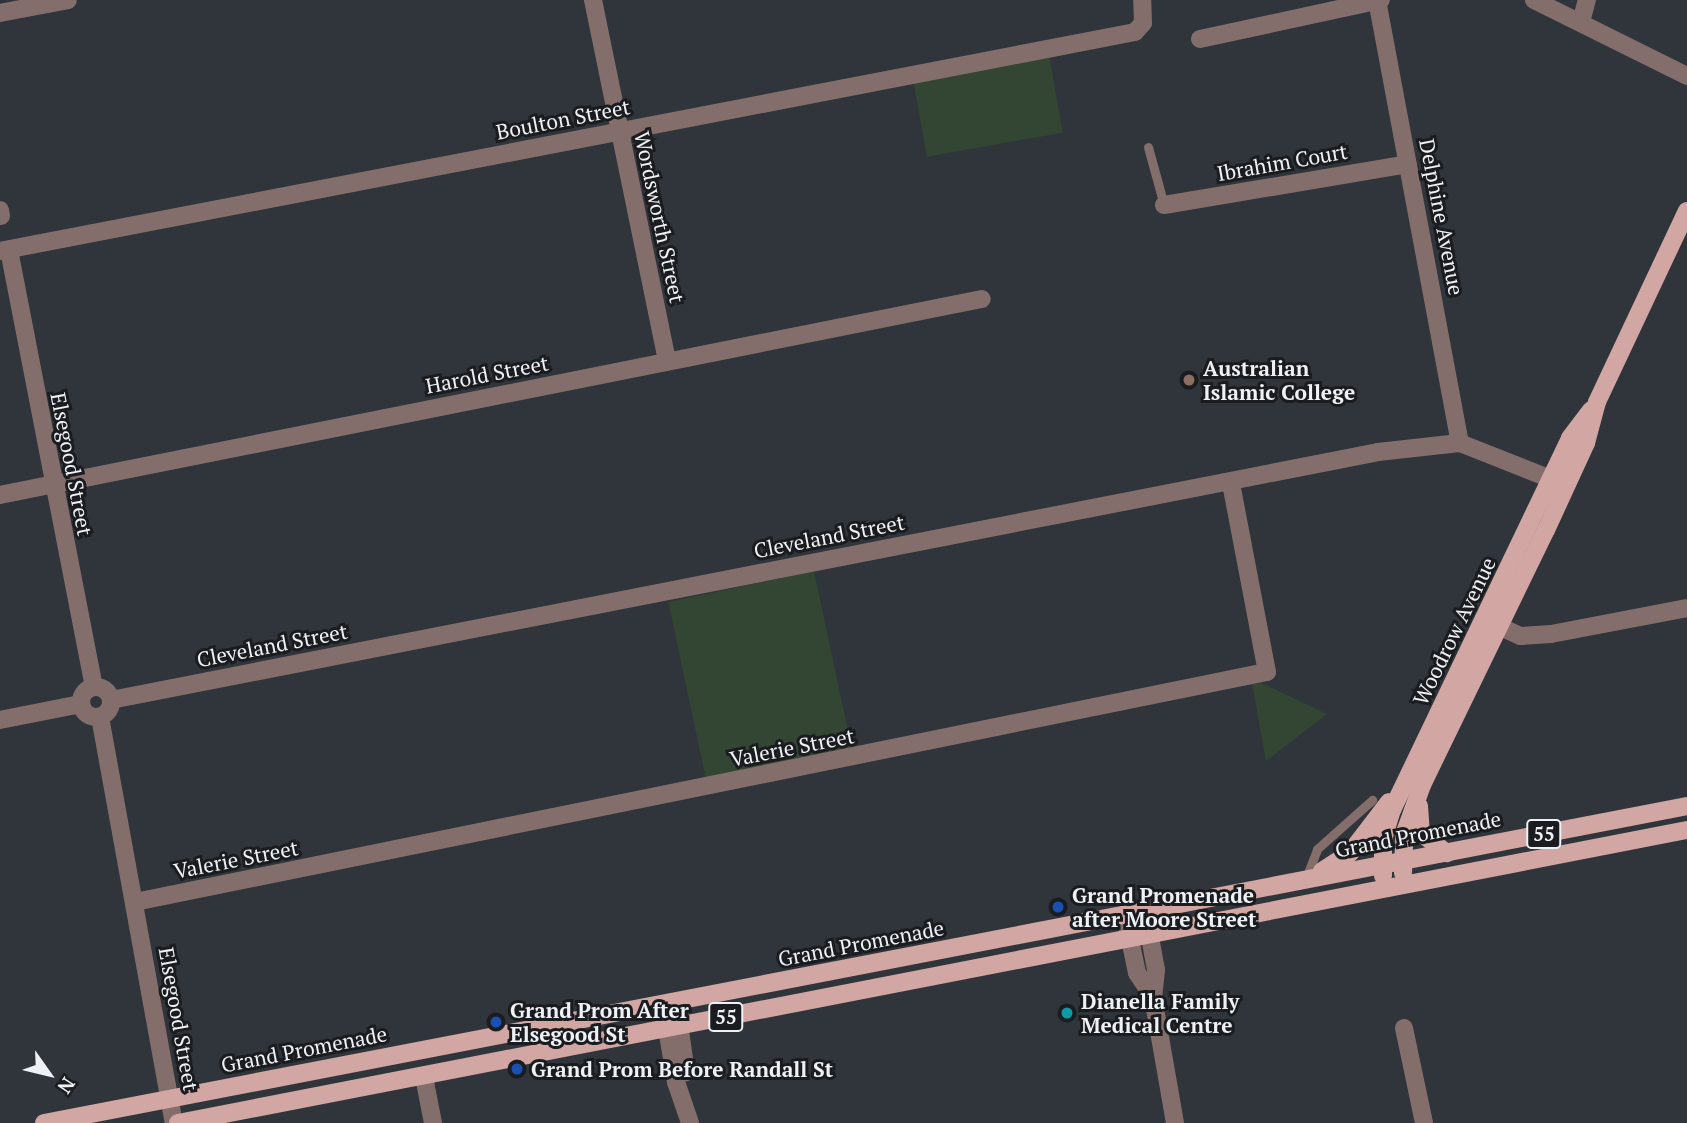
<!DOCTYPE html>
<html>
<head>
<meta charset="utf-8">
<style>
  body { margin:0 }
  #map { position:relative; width:1687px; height:1123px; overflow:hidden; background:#2f353b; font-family:"PT Serif",serif }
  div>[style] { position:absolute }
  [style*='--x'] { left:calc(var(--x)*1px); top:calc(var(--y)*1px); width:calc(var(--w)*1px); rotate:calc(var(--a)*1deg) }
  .green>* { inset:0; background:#324633; transform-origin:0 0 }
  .service>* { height:9px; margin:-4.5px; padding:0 4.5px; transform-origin:4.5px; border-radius:4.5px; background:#846e6c }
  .minor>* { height:18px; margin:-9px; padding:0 9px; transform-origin:9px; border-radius:9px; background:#846e6c }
  .minor>.ring { margin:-9px; padding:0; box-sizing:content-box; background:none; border:18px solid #846e6c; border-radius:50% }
  .tertiary>* { height:18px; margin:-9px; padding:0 9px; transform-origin:9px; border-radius:9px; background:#846e6c }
  .primary>* { height:18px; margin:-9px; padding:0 9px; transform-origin:9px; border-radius:9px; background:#d2a7a3 }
  .dots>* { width:19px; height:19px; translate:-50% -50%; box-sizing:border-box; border:4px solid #1a1c1f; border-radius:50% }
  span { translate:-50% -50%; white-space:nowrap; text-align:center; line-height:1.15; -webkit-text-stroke:6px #1a1c1f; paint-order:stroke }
  .shield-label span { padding:2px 5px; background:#1a1c1f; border:2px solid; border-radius:5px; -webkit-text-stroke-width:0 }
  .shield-label { font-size:19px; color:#eef1f5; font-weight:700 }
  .street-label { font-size:21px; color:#eef1f5 }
  .poi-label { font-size:21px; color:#eef1f5; font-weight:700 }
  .left { translate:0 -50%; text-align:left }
  .north { position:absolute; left:14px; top:1039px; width:70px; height:70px; -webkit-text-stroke:5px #1a1c1f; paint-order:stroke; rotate:124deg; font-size:19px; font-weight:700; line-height:28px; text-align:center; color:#eef1f5 }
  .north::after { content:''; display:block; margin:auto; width:24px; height:32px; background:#eef1f5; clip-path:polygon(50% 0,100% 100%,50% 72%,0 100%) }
</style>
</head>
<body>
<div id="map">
  <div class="green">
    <div style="left:1048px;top:49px;width:85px;height:138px;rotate:80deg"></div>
    <div style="left:814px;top:571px;width:183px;height:149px;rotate:78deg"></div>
    <div style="clip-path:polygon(1251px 678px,1327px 714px,1266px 761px)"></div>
  </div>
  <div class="service">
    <div style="--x:1148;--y:147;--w:60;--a:74.6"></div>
    <div style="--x:1306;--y:878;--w:31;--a:-69"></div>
    <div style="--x:1317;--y:849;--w:74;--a:-41.7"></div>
  </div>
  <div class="minor">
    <div style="--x:593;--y:0;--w:369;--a:78.4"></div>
    <div style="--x:1377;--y:0;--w:451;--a:79.4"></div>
    <div style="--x:1534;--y:0;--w:171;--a:26.4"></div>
    <div style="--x:0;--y:13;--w:69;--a:-10.8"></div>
    <div style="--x:1581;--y:22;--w:23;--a:-75"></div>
    <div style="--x:1200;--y:39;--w:185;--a:-12.2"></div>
    <div style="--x:1164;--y:205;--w:247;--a:-9.5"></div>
    <div style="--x:0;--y:210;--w:6;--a:81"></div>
    <div style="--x:9;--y:250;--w:444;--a:79"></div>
    <div style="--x:0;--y:251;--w:1156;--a:-10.92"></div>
    <div style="--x:1135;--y:32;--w:12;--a:-48"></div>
    <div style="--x:1143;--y:23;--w:23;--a:-92"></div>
    <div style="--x:0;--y:495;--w:1001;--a:-11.29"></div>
    <div style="--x:1486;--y:620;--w:38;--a:25"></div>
    <div style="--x:1521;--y:636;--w:30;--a:-4"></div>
    <div style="--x:1551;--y:634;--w:138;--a:-10.8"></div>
    <div class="ring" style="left:81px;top:687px;width:12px;height:12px"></div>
    <div style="--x:111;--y:700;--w:1291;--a:-11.07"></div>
    <div style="--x:1378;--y:452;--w:82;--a:-6.3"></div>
    <div style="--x:1460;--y:443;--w:98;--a:21.6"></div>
    <div style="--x:100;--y:717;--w:413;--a:79.7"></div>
    <div style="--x:0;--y:720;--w:83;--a:-11.2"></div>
    <div style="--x:135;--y:902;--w:1155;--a:-11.49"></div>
    <div style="--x:1267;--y:672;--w:192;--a:-100.8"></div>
    <div style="--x:676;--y:1003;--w:70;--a:81.8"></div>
    <div style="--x:663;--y:1005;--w:78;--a:80.4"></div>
    <div style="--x:676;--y:1082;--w:43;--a:71.1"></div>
    <div style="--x:1404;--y:1028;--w:97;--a:78.1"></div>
    <div style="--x:424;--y:1077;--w:47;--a:78.9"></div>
  </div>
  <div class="tertiary">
    <div style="--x:1145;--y:910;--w:61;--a:79.6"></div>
    <div style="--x:1156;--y:970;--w:27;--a:96"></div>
    <div style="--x:1153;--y:997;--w:128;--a:80.1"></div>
    <div style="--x:1125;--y:915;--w:59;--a:78.3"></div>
    <div style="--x:1137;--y:973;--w:29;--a:56"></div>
  </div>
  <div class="primary">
    <div style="--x:1419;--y:806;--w:27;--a:86"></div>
    <div style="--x:1421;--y:833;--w:33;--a:38"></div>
    <div style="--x:1322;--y:871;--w:33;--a:-33"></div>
    <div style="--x:1350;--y:853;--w:64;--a:-52.6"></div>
    <div style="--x:1403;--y:873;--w:38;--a:-88"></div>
    <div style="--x:1404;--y:835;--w:53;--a:-70.2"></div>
    <div style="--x:1422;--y:785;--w:284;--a:-64.1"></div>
    <div style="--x:1546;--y:530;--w:96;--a:-65.3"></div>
    <div style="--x:1586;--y:443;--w:42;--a:-75"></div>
    <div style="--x:1597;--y:402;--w:211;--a:-64.8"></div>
    <div style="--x:1383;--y:876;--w:37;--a:-90"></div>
    <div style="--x:1383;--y:839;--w:30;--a:-73"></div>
    <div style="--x:1392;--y:810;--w:412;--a:-64.4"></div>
    <div style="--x:1570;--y:438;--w:35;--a:-53"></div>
    <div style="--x:44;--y:1123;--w:1673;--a:-10.92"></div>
    <div style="--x:178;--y:1123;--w:1537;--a:-10.99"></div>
  </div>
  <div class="dots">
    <div style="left:1189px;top:380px;background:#8d6e63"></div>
    <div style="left:1058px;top:907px;background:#1a4fb4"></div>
    <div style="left:1067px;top:1013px;background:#0f9aa8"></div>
    <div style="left:496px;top:1022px;background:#1a4fb4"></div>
    <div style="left:517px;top:1069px;background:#1a4fb4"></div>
  </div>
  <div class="shield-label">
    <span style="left:1544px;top:834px">55</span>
    <span style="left:726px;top:1017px">55</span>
  </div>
  <div class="street-label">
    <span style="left:563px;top:119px;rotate:-11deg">Boulton Street</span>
    <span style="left:1282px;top:162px;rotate:-10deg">Ibrahim Court</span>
    <span style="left:660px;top:217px;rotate:78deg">Wordsworth Street</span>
    <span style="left:1442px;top:217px;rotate:79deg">Delphine Avenue</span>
    <span style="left:487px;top:374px;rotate:-11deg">Harold Street</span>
    <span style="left:72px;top:464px;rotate:79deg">Elsegood Street</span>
    <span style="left:829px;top:536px;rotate:-11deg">Cleveland Street</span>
    <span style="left:1454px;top:631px;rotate:-64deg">Woodrow Avenue</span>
    <span style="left:272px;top:645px;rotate:-11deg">Cleveland Street</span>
    <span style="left:792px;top:747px;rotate:-11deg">Valerie Street</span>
    <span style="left:1418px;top:834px;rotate:-11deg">Grand Promenade</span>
    <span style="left:236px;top:859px;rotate:-11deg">Valerie Street</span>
    <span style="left:861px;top:943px;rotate:-11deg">Grand Promenade</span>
    <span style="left:179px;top:1019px;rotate:80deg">Elsegood Street</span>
    <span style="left:304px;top:1049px;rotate:-11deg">Grand Promenade</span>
  </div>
  <div class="poi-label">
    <span class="left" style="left:1203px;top:380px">Australian<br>Islamic College</span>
    <span class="left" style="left:1072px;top:907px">Grand Promenade<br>after Moore Street</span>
    <span class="left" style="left:1081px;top:1013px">Dianella Family<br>Medical Centre</span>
    <span class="left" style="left:510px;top:1022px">Grand Prom After<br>Elsegood St</span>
    <span class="left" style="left:531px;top:1069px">Grand Prom Before Randall St</span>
  </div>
  <div class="north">N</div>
</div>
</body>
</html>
